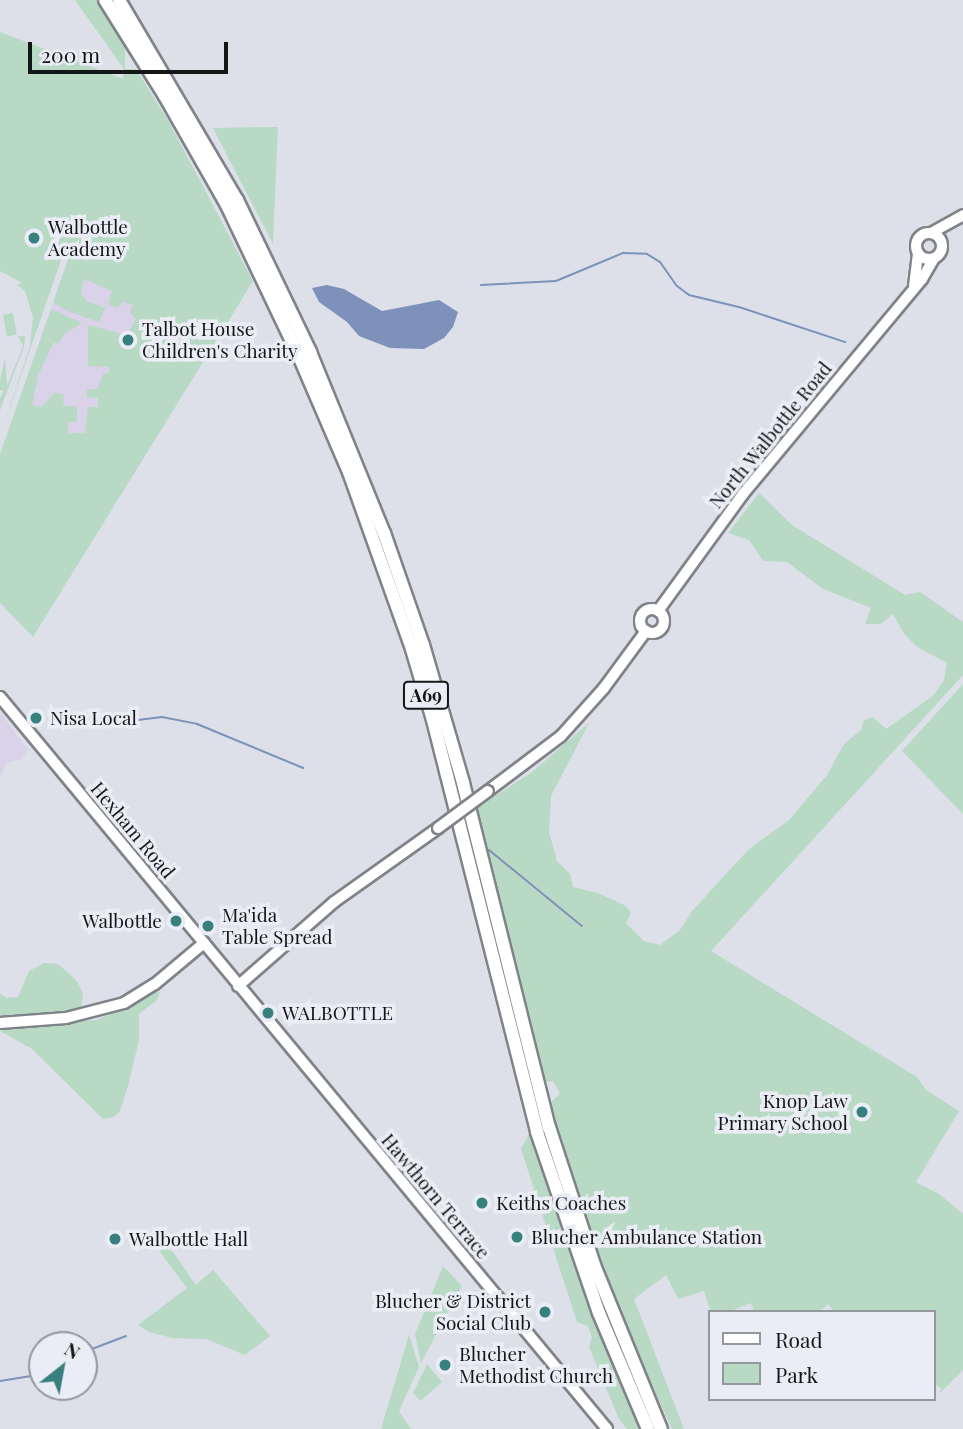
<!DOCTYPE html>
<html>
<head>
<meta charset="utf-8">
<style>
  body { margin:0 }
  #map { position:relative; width:963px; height:1429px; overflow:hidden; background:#dde0e8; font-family:"Playfair Display",serif }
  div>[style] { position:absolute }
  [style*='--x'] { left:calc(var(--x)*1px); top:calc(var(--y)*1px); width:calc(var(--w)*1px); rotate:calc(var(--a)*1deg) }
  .education>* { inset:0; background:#d9d2e8 }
  .green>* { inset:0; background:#b8d9c4; transform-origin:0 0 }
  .water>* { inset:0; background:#7d91ba }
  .stream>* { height:2px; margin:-1px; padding:0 1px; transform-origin:1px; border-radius:1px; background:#7d91ba }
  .roads { filter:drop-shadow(2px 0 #808389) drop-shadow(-2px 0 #808389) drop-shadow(0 2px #808389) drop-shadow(0 -2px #808389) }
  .secondary>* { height:10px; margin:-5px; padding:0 5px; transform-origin:5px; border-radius:5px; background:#fff }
  .secondary>.ring { margin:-5px; padding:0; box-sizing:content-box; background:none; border:10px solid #fff; border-radius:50% }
  .highway>* { height:12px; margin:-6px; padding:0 6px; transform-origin:6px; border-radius:6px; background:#fff }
  .bridges { filter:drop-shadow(2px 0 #808389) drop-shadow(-2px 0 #808389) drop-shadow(0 2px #808389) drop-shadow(0 -2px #808389) }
  .secondary-bridge>* { height:10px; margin:-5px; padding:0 5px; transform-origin:5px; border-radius:5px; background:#fff }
  .dots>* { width:19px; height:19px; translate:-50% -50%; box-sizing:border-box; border:4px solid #eaedf5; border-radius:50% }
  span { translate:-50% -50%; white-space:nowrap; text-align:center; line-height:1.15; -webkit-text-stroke:7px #eaedf5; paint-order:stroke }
  .shield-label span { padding:2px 5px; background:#eaedf5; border:2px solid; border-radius:5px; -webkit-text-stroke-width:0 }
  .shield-label { font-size:18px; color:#151618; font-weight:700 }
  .poi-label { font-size:19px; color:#151618 }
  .left { translate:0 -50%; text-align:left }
  .right { translate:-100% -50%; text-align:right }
  .street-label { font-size:19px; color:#151618 }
  .legend { position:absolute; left:708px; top:1310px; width:228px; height:91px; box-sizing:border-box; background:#eaedf5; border:2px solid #95979d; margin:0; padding:9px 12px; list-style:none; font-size:21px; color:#151618 }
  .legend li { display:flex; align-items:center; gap:14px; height:35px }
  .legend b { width:35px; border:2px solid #95979d }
  .north { position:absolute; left:28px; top:1331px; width:70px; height:70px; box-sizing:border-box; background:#eaedf5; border:2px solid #95979d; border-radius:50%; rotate:31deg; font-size:19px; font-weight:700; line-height:28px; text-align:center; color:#151618 }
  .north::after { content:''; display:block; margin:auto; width:24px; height:32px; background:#37807e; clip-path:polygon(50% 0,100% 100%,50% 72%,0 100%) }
  .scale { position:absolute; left:28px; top:42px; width:200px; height:32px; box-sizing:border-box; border:4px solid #151618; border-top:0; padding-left:9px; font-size:21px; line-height:24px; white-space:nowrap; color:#151618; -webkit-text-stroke:5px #eaedf5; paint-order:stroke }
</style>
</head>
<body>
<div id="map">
  <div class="education">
    <div style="clip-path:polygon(73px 245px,241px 300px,134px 474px,15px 412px)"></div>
    <div style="clip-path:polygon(0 712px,28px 750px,21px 759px,6px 763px,0 778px)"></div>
  </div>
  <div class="green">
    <div style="clip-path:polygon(75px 0,95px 0,125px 47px,125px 69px,136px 69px,169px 122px,253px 281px,33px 637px,0 603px,0 454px,51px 309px,82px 323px,64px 334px,59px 343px,53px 343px,38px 376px,32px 405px,42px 407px,54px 393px,64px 394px,63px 406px,77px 406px,77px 422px,68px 422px,68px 433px,85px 433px,88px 407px,98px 407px,98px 398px,87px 397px,87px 389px,97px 389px,103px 374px,109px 372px,109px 367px,88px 366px,88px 325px,127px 335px,136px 319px,130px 313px,133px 305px,123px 302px,118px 308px,108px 304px,112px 291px,84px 279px,81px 293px,86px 301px,105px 308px,99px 322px,67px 311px,53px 302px,73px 246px,67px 243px,0 436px,30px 346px,33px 317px,25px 291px,17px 285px,22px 283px,0 271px,0 32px,123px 79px,124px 69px)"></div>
    <div style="clip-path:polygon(278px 127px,273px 244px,213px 128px)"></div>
    <div style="left:13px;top:313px;width:22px;height:10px;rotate:80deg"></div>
    <div style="clip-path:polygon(18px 336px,25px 336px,24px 347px,0 410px,0 398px,4px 391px,0 390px,0 381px,5px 357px,7px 386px,23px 346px)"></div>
    <div style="clip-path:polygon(759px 493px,792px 525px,905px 595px,920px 592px,963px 622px,963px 675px,711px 951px,917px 1077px,926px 1090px,959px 1111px,916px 1182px,939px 1194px,963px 1214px,963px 1370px,940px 1393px,941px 1388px,933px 1383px,933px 1312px,835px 1312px,828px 1304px,819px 1312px,754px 1312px,751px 1303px,728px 1312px,711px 1312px,704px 1291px,678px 1299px,666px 1275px,634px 1299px,684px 1429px,672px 1429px,614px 1302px,573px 1183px,550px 1103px,560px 1094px,553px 1081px,546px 1082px,477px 808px,532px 772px,589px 723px,551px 796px,549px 832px,557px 861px,570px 874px,573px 887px,598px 893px,626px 906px,631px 913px,626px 923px,644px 941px,660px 945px,680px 930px,692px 911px,748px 850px,789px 820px,827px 775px,844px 744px,861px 730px,864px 720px,873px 717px,886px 729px,933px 696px,944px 680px,947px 663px,917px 647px,904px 634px,893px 614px,881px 624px,865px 624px,871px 608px,823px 589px,787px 562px,763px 561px,749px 540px,728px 533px)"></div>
    <div style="clip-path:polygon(963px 684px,963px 814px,902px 751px)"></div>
    <div style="clip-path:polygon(44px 963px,58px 964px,76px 980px,83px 993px,81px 1010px,0 1019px,0 994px,7px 998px,18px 997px,29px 971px)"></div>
    <div style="clip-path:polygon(155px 990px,160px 992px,157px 1000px,139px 1014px,139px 1040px,128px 1086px,120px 1111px,114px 1117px,103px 1119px,32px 1049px,0 1031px,15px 1026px,96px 1020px,131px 1006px)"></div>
    <div style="clip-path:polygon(529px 1134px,596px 1321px,639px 1429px,627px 1429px,619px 1419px,589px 1347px,592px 1337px,588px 1326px,577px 1322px,521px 1149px)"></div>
    <div style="clip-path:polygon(162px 1247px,173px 1252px,196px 1285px,213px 1270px,270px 1336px,245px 1355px,206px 1339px,172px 1338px,149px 1332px,138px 1325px,187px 1288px,160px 1252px)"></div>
    <div style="clip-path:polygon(443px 1266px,462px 1286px,421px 1363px,415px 1334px)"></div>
    <div style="clip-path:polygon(409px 1335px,419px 1367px,399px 1411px,411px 1429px,381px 1429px)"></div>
    <div style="clip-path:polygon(427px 1364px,442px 1382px,420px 1401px,413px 1393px)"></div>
  </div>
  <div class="water">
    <div style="clip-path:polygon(327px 285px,344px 289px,382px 311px,439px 300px,458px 312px,453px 327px,444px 338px,424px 349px,390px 348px,359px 336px,347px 322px,319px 302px,312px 288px)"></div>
  </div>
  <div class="stream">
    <div style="--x:481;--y:285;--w:75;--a:-3.1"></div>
    <div style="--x:556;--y:281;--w:73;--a:-22.7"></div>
    <div style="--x:623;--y:253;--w:24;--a:2"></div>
    <div style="--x:647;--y:254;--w:15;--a:32"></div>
    <div style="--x:660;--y:262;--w:29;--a:55"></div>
    <div style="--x:677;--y:286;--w:15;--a:37"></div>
    <div style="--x:689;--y:295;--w:51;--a:13.5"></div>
    <div style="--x:739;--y:307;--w:112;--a:18.3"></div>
    <div style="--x:130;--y:721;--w:32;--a:-7"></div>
    <div style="--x:162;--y:717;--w:36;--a:11"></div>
    <div style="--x:197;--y:724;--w:115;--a:22.5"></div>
    <div style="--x:489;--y:850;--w:120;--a:39.3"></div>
    <div style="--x:84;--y:1352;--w:45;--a:-20.9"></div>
    <div style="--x:0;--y:1381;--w:33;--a:-9"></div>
    <div style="--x:33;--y:1376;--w:11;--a:-34"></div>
  </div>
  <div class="roads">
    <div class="secondary">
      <div style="--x:931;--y:233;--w:37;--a:-29"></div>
      <div class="ring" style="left:916px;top:233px;width:16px;height:16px"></div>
      <div style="--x:914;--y:286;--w:33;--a:-83"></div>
      <div class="ring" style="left:640px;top:609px;width:14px;height:14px"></div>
      <div style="--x:658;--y:611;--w:145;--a:-54"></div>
      <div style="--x:743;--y:494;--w:280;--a:-50.2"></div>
      <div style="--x:922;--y:279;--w:24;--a:-60"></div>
      <div style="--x:0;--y:697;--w:951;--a:50.33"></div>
      <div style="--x:488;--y:791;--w:91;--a:-37"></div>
      <div style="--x:561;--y:736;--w:64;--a:-48.1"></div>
      <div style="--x:604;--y:688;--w:71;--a:-53.6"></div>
      <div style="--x:238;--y:986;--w:128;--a:-41.2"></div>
      <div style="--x:334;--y:902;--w:128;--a:-35.4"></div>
      <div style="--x:0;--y:1023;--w:66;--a:-4.3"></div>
      <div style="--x:66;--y:1018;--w:60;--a:-14.5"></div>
      <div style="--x:124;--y:1003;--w:36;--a:-32"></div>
      <div style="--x:155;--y:984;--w:64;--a:-39.9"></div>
    </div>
    <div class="highway">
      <div style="--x:105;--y:0;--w:113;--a:58"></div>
      <div style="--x:165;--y:96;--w:125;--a:60.4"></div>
      <div style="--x:227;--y:205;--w:167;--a:64.5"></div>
      <div style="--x:299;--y:356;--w:126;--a:66.7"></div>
      <div style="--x:349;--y:472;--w:188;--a:70.4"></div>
      <div style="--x:412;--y:649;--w:74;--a:73.5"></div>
      <div style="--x:433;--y:720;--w:425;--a:75.8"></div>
      <div style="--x:537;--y:1132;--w:191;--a:71.1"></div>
      <div style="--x:599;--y:1313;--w:126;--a:67.1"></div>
      <div style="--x:119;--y:0;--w:232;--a:59.5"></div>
      <div style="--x:237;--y:200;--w:169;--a:64.3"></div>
      <div style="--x:310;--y:352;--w:196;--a:67.8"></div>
      <div style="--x:384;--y:533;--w:119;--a:70.8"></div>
      <div style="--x:423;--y:645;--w:144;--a:73.8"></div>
      <div style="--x:463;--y:783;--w:355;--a:76"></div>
      <div style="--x:549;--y:1127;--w:145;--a:71.9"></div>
      <div style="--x:594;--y:1265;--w:177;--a:67.8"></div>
    </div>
  </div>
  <div class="bridges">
    <div class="secondary-bridge">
      <div style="--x:438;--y:828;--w:62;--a:-36.5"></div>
    </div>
  </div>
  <div class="dots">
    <div style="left:34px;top:238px;background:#37807e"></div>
    <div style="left:128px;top:340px;background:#37807e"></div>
    <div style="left:36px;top:718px;background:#37807e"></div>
    <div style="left:176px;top:921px;background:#37807e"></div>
    <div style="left:208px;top:926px;background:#37807e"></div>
    <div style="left:268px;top:1013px;background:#37807e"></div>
    <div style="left:862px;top:1112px;background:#37807e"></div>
    <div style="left:482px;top:1203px;background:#37807e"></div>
    <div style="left:517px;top:1237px;background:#37807e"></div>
    <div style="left:115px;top:1239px;background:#37807e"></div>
    <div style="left:545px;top:1312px;background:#37807e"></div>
    <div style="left:445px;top:1365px;background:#37807e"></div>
  </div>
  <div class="shield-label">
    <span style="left:426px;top:695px">A69</span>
  </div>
  <div class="poi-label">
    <span class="left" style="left:48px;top:238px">Walbottle<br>Academy</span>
    <span class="left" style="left:142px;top:340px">Talbot House<br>Children's Charity</span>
    <span class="left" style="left:50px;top:718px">Nisa Local</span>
    <span class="left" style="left:222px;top:926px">Ma'ida<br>Table Spread</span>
    <span class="right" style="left:162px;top:921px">Walbottle</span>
    <span class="left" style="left:282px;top:1013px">WALBOTTLE</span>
    <span class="right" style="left:848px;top:1112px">Knop Law<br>Primary School</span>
    <span class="left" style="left:496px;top:1203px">Keiths Coaches</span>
    <span class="left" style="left:531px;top:1237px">Blucher Ambulance Station</span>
    <span class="left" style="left:129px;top:1239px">Walbottle Hall</span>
    <span class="right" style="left:531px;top:1312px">Blucher &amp; District<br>Social Club</span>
    <span class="left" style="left:459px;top:1365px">Blucher<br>Methodist Church</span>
  </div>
  <div class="street-label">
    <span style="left:770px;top:435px;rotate:-51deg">North Walbottle Road</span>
    <span style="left:133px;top:830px;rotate:50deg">Hexham Road</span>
    <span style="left:436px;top:1196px;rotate:50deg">Hawthorn Terrace</span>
  </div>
  <ul class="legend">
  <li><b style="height:9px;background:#fff"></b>Road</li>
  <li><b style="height:19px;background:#b8d9c4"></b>Park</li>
  </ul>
  <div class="north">N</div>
  <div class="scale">200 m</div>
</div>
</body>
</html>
